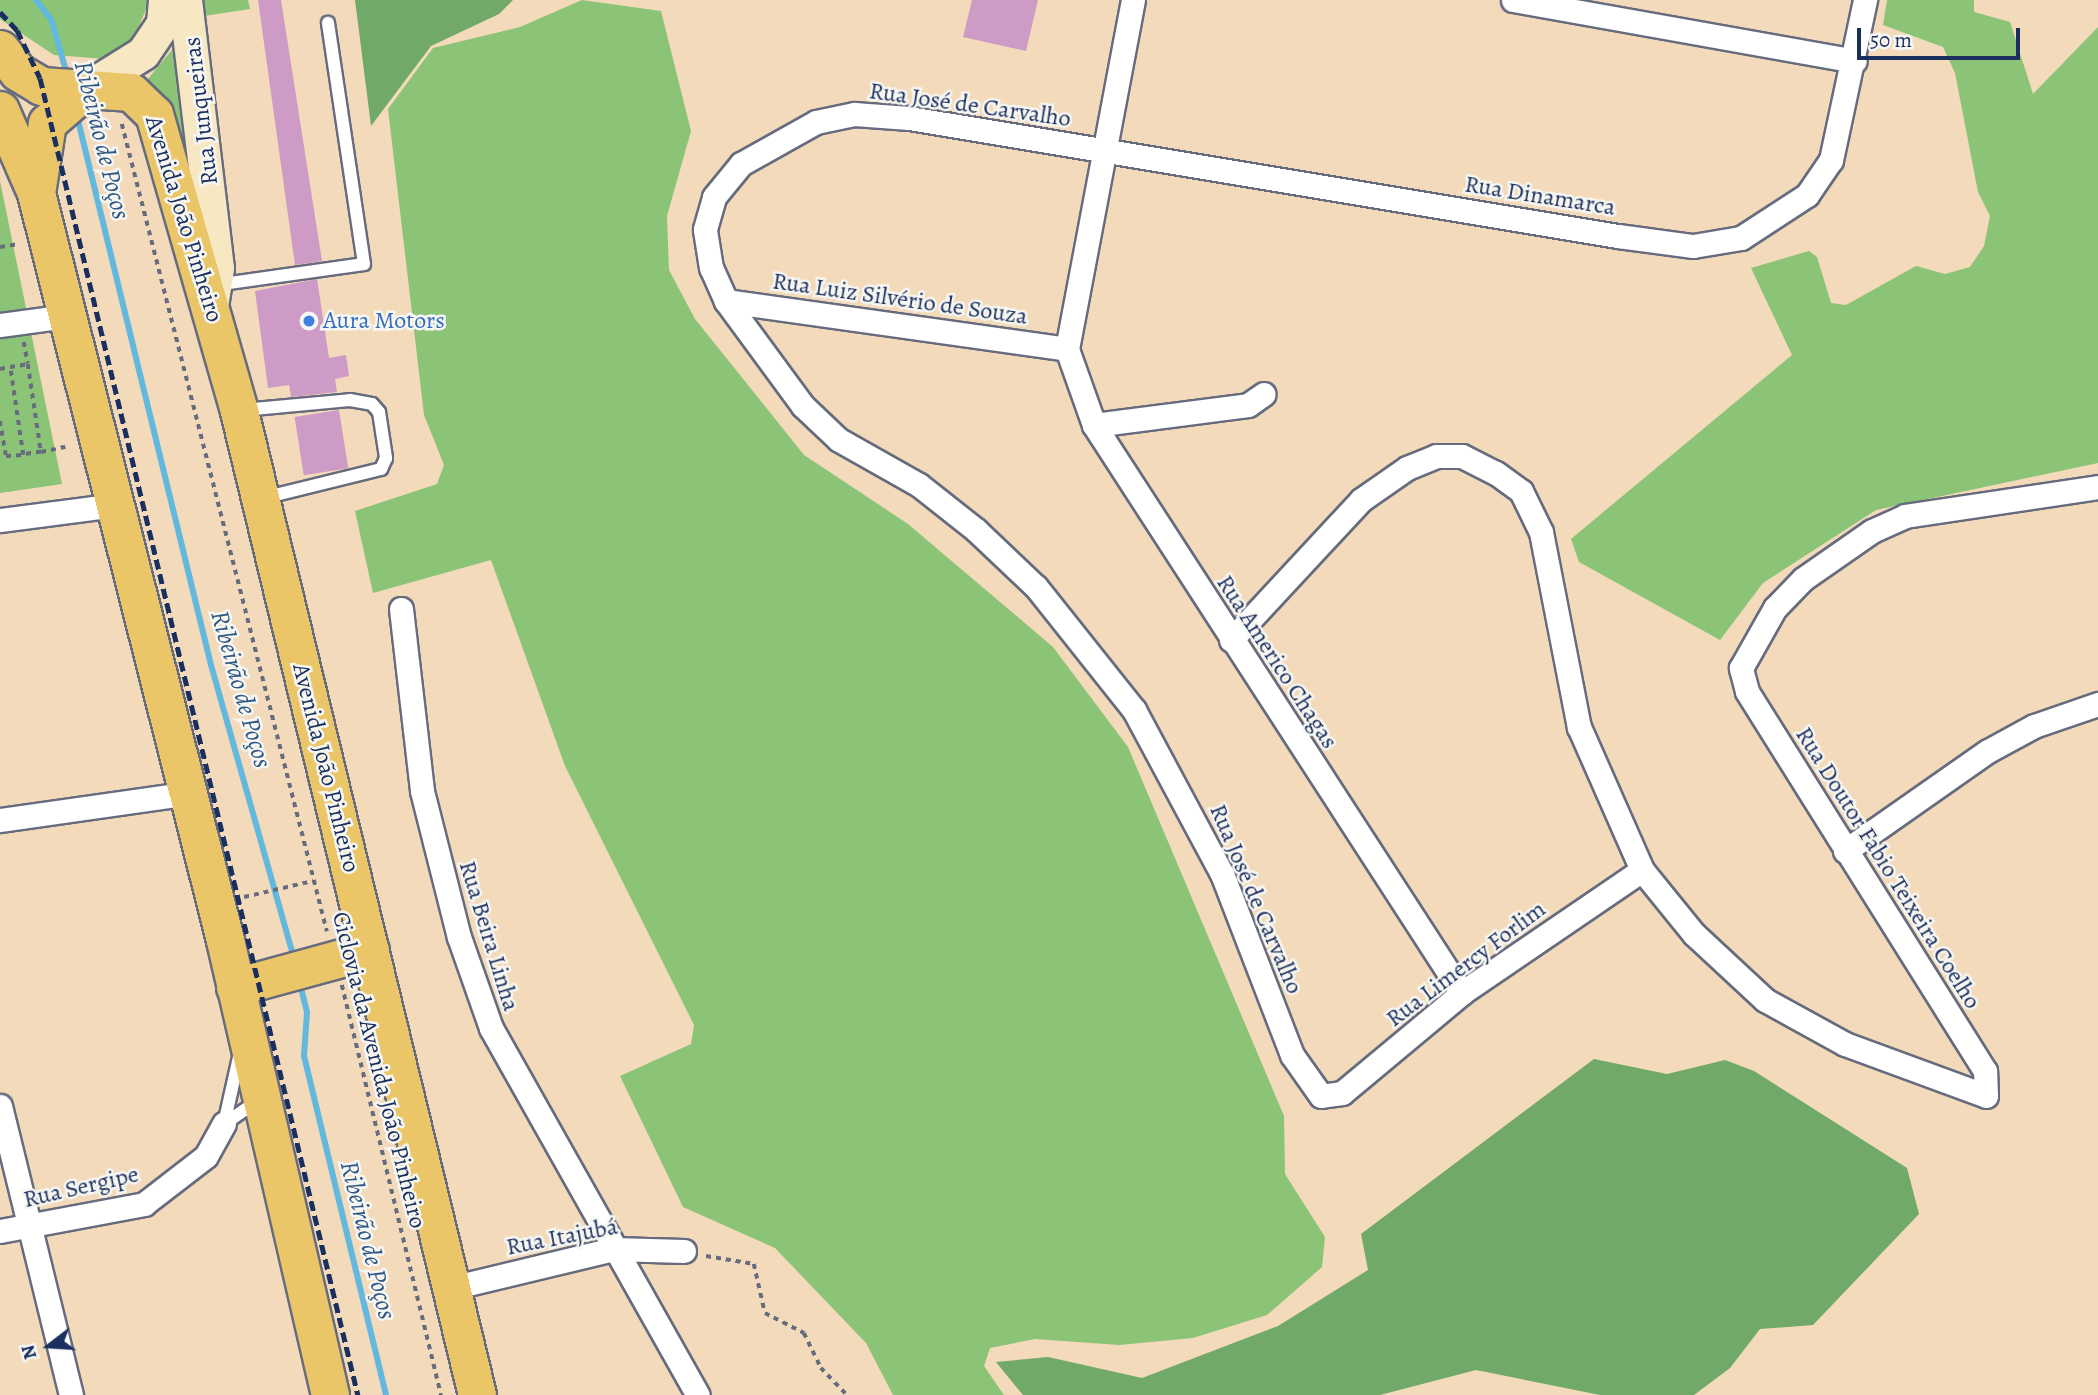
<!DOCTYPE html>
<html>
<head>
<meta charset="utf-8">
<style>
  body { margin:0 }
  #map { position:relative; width:2098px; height:1395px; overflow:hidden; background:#f2daba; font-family:Alegreya,serif }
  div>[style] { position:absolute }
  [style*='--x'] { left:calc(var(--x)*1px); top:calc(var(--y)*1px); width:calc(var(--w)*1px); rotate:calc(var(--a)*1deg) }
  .green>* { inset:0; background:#8bc377 }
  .forest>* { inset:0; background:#70a968 }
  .stream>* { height:6px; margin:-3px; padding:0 3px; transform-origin:3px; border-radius:3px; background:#63b8df }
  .building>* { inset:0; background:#cd9bc5; transform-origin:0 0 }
  .path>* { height:3.5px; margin-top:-1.75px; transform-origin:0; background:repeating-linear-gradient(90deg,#666b7e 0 5px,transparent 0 10px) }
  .roads { filter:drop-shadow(2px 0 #666b7e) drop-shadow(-2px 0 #666b7e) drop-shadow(0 2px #666b7e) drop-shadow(0 -2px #666b7e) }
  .lane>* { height:12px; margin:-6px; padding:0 6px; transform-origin:6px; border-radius:6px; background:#fff }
  .street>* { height:23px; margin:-11.5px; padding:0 11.5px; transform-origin:11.5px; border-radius:11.5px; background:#fff }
  .secondary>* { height:33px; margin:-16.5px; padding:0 16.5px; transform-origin:16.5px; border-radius:16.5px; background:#f7e8c3 }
  .primary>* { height:37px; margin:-18.5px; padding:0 18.5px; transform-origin:18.5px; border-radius:18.5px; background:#ebc669 }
  .rail>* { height:5px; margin-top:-2.5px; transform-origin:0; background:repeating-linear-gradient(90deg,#1b2f5e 0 10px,transparent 0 15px) }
  .dots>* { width:19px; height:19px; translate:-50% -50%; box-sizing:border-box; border:4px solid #f6f6f2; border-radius:50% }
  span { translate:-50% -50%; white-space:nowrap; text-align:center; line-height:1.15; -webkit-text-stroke:5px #f6f6f2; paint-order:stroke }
  .street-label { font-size:24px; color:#1b2f5e }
  .shop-label { font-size:24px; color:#366cbe }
  .left { translate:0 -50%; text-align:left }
  .water-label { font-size:26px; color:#315885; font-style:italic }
  .north { position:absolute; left:14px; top:1311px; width:70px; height:70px; -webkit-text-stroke:5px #f6f6f2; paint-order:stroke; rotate:253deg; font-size:19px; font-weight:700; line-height:28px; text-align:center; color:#1b2f5e }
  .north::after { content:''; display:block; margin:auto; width:24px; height:32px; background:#1b2f5e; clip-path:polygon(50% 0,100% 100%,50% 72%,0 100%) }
  .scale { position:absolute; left:1857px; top:28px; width:163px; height:32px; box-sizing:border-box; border:4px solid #1b2f5e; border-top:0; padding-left:9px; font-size:21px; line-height:24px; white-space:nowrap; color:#1b2f5e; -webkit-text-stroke:5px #f6f6f2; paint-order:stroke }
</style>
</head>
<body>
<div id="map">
  <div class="green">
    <div style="clip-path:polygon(0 0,150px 0,135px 35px,117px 57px,106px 59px,54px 55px,0 19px)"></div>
    <div style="clip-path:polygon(201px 0,248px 0,250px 9px,204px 16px)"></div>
    <div style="clip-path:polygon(582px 0,661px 11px,691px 131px,667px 216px,669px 270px,695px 319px,804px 455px,908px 524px,1053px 647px,1128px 747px,1284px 1116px,1285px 1174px,1325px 1237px,1322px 1267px,1267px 1315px,1193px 1338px,1119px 1345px,1035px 1339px,990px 1348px,984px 1366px,1004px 1395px,893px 1395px,866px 1343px,775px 1248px,683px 1207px,620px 1076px,691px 1044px,694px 1025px,565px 766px,491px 560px,373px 593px,355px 511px,437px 484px,444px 465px,424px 415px,388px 109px,433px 48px,520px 27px)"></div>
    <div style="clip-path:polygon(1887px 0,1974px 0,1974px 12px,2010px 22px,2033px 94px,2098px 27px,2098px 463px,1876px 510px,1763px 583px,1720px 640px,1579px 562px,1571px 539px,1792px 355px,1751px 268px,1809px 251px,1817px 257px,1831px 303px,1846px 305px,1916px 266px,1945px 274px,1970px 267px,1984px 246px,1990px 216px,1978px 192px,1955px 73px,1943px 47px,1883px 25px)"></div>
    <div style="clip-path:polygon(176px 45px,195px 228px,159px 96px,147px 80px)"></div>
    <div style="clip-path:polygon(0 181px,62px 484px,0 493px)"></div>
  </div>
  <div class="forest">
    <div style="clip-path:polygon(355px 0,513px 0,499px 14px,431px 46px,371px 126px)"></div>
    <div style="clip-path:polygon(1594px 1059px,1667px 1074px,1725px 1060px,1754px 1071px,1907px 1168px,1919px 1214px,1813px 1325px,1760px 1329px,1730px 1368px,1694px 1395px,1600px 1395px,1476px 1370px,1380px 1395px,1023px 1395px,996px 1362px,1048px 1357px,1142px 1378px,1278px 1326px,1368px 1270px,1361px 1234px)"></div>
  </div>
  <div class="stream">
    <div style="--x:36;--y:0;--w:24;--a:52"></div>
    <div style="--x:51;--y:19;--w:57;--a:73.8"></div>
    <div style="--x:76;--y:112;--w:569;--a:76.28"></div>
    <div style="--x:211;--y:665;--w:305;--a:74.2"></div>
    <div style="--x:299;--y:980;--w:33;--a:76"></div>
    <div style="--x:307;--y:1012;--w:44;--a:93.9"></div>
    <div style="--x:304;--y:1056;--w:349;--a:76.4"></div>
  </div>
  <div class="building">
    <div style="clip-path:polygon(258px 0,281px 0,322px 261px,295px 265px)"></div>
    <div style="clip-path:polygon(972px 0,1038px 0,1026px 51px,963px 37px)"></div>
    <div style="clip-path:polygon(317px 279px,329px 358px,346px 355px,349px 376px,335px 379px,337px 392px,291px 397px,289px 385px,268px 388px,255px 291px)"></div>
    <div style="left:339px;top:410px;width:59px;height:45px;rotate:81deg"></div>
  </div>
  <div class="path">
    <div style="--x:122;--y:124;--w:833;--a:75.75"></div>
    <div style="--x:0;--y:247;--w:19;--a:-9"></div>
    <div style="--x:24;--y:342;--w:22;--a:80"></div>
    <div style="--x:28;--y:364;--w:89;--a:81.6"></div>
    <div style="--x:41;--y:452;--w:18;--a:171"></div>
    <div style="--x:23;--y:455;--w:89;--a:-98.4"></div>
    <div style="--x:10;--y:367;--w:18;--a:-9"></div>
    <div style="--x:0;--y:369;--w:10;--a:-11"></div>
    <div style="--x:0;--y:421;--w:36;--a:80"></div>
    <div style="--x:6;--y:456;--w:17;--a:-3"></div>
    <div style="--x:41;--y:452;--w:25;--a:-12"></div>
    <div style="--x:244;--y:897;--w:71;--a:-13.1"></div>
    <div style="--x:342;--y:985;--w:422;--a:76.4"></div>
    <div style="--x:706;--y:1256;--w:49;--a:9.5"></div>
    <div style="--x:754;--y:1264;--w:50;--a:77.3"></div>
    <div style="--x:765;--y:1313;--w:44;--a:27.1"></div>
    <div style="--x:804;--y:1333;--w:39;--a:64"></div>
    <div style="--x:821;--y:1368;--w:37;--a:46"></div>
  </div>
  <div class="roads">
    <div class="lane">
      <div style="--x:215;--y:285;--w:150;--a:-8"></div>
      <div style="--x:364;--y:264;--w:244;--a:-98.5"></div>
      <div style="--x:243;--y:410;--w:107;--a:-5.3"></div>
      <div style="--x:350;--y:400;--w:22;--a:10"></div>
      <div style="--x:372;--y:404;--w:11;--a:49"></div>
      <div style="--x:379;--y:412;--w:47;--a:81.3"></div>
      <div style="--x:386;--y:458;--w:12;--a:114"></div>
      <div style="--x:381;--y:469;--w:122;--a:166.2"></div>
      <div style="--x:239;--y:1057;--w:69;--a:102.6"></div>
      <div style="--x:224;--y:1124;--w:42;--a:-34.4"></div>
    </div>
    <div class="street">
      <div style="--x:1513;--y:0;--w:347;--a:10.1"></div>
      <div style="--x:726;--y:301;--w:344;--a:8"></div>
      <div style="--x:0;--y:325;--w:68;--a:-7.7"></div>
      <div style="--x:1067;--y:349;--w:81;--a:70.4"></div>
      <div style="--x:1094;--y:425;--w:677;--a:57.06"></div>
      <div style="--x:1067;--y:349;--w:355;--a:-79.3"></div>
      <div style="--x:1094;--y:425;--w:155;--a:-7.4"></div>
      <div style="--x:1248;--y:405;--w:19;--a:-35"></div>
      <div style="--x:0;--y:520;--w:116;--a:-7.4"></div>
      <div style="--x:401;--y:609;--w:183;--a:83.4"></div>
      <div style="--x:422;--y:791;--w:151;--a:75.8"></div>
      <div style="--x:459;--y:937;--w:96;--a:70.6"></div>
      <div style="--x:491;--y:1028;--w:421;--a:60.6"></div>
      <div style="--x:1231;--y:640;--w:191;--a:-47.1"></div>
      <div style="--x:1361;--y:500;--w:56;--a:-34.8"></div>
      <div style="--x:1407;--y:468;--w:31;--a:-22"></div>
      <div style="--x:1436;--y:456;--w:26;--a:0"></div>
      <div style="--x:1462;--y:456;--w:38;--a:27"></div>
      <div style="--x:1496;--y:473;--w:31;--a:36"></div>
      <div style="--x:1521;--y:491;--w:46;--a:64"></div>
      <div style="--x:1541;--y:532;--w:199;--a:79"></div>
      <div style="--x:1579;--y:727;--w:156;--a:66.2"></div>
      <div style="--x:1642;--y:870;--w:82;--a:50.9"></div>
      <div style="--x:1694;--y:934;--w:97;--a:42.9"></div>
      <div style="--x:1765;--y:1000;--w:91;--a:28.8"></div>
      <div style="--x:1845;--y:1044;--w:150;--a:20.2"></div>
      <div style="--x:1986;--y:1096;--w:25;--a:-92"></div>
      <div style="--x:1985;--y:1071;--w:448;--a:-122.1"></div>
      <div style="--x:1747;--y:691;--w:24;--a:-105"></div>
      <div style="--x:1741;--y:668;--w:69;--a:-60.5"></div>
      <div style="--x:1775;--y:608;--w:40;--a:-46"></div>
      <div style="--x:1803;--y:579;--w:84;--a:-34.8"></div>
      <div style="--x:1872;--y:531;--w:36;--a:-24"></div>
      <div style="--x:1905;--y:516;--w:195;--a:-8.5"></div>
      <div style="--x:0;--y:820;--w:185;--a:-8.1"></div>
      <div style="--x:1845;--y:851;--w:174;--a:-35"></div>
      <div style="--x:1988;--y:751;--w:52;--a:-28.5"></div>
      <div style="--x:2034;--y:726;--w:68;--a:-19"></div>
      <div style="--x:1642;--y:870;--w:218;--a:145.7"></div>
      <div style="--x:1462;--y:993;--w:156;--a:140.2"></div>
      <div style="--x:1342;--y:1093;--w:21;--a:172"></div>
      <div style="--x:1321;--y:1096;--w:50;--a:-125.3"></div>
      <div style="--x:1292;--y:1055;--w:194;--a:-111.1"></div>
      <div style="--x:1222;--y:874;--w:186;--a:-118.2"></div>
      <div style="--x:1134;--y:710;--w:157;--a:-128.5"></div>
      <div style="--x:1036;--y:587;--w:83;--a:-136.5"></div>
      <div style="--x:976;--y:530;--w:73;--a:-141.7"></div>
      <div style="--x:919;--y:485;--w:92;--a:-150.6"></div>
      <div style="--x:839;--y:440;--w:50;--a:-136.6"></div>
      <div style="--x:803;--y:406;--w:130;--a:-126.3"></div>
      <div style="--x:726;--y:301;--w:36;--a:-114"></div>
      <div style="--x:711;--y:268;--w:39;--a:-99"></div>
      <div style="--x:705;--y:229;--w:33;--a:-74"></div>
      <div style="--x:714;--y:197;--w:43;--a:-50.7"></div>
      <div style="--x:741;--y:164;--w:86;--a:-29.2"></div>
      <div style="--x:816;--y:122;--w:39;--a:-12"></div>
      <div style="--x:854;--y:114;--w:55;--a:4.2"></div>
      <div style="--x:909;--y:118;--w:719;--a:9.45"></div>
      <div style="--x:1618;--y:236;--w:76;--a:7.6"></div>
      <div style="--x:1693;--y:246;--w:49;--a:-9.5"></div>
      <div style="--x:1741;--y:238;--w:79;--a:-33.1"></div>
      <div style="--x:1807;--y:195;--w:42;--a:-55.6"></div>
      <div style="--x:1831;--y:160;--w:164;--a:-78"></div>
      <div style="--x:0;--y:1106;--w:298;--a:76.2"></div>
      <div style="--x:0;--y:1231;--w:147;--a:-10.6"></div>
      <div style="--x:144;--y:1204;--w:78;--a:-37.7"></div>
      <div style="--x:206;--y:1156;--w:37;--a:-61"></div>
      <div style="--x:451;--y:1288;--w:167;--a:-13.5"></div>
      <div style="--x:613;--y:1249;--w:71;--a:1.6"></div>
    </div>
    <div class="secondary">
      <div style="--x:185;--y:0;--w:270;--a:83.2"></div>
      <div style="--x:217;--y:268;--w:37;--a:99"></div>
      <div style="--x:87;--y:88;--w:66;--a:-32"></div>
      <div style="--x:143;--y:53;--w:36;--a:-56"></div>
      <div style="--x:163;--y:23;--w:23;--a:-85"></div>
    </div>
    <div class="primary">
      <div style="--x:0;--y:49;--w:29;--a:52"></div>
      <div style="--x:18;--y:72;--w:27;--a:31"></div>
      <div style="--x:41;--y:86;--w:90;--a:3.8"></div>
      <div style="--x:131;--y:92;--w:32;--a:44"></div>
      <div style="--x:154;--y:114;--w:309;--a:74"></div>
      <div style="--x:239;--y:411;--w:1012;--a:76.4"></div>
      <div style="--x:87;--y:88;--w:53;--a:138.8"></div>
      <div style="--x:47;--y:123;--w:71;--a:98.9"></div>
      <div style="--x:36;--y:193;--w:771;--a:75.8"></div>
      <div style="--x:225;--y:940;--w:467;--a:77"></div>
      <div style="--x:0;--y:110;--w:83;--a:66.5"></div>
      <div style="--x:235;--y:987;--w:140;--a:-15.3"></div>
    </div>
  </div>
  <div class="rail">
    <div style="--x:0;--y:12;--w:25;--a:47"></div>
    <div style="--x:17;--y:30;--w:53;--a:64.4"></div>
    <div style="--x:40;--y:78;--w:1355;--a:76.43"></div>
  </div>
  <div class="dots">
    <div style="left:309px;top:321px;background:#3f7fe0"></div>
  </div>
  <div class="street-label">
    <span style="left:970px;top:105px;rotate:8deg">Rua José de Carvalho</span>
    <span style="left:201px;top:111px;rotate:-97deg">Rua Junqueiras</span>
    <span style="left:1540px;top:196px;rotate:9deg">Rua Dinamarca</span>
    <span style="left:184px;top:219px;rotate:73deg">Avenida João Pinheiro</span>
    <span style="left:900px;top:299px;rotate:8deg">Rua Luiz Silvério de Souza</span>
    <span style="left:1277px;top:662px;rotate:57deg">Rua Americo Chagas</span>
    <span style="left:326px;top:768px;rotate:76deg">Avenida João Pinheiro</span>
    <span style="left:1888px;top:868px;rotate:58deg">Rua Doutor Fabio Teixeira Coelho</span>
    <span style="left:1256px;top:899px;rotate:67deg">Rua José de Carvalho</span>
    <span style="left:489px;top:936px;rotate:73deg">Rua Beira Linha</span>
    <span style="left:1466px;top:964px;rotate:-37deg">Rua Limercy Forlim</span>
    <span style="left:379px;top:1070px;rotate:76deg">Ciclovia da Avenida João Pinheiro</span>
    <span style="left:81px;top:1187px;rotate:-13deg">Rua Sergipe</span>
    <span style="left:562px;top:1237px;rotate:-11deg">Rua Itajubá</span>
  </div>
  <div class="shop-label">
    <span class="left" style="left:323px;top:321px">Aura Motors</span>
  </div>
  <div class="water-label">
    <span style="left:102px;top:140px;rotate:76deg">Ribeirão de Poços</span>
    <span style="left:241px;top:689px;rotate:74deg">Ribeirão de Poços</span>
    <span style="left:368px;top:1240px;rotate:76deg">Ribeirão de Poços</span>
  </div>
  <div class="north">N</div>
  <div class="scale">50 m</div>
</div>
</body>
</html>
